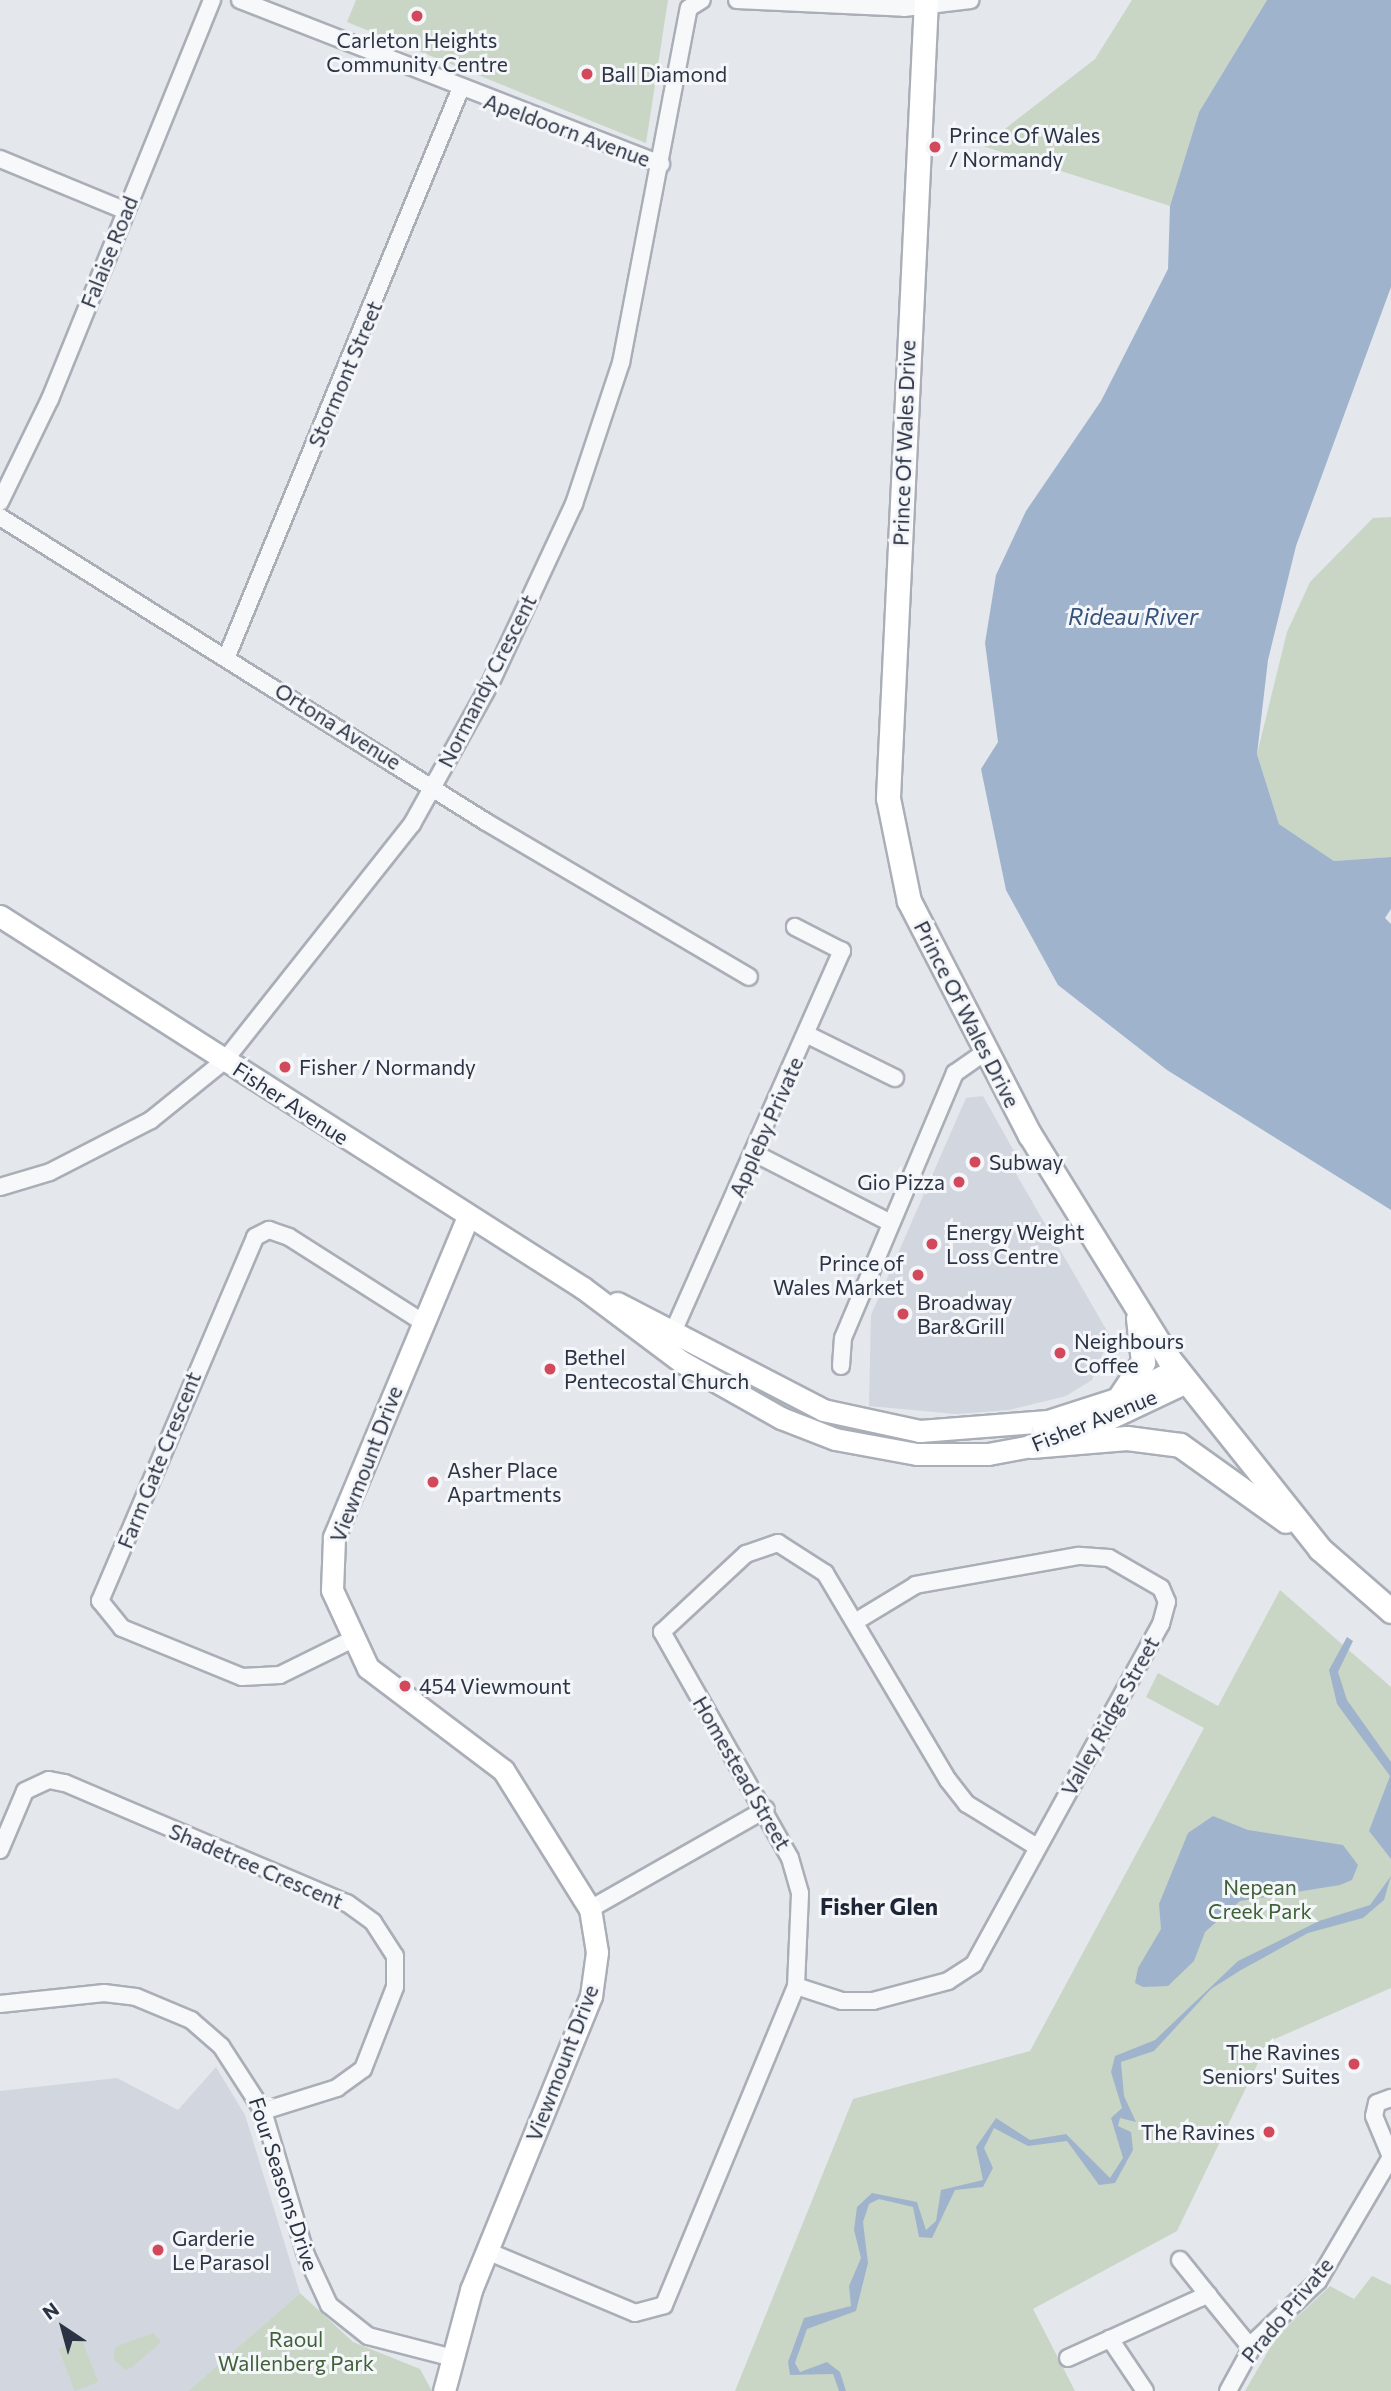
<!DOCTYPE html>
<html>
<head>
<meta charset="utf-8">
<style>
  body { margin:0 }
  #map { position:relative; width:1391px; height:2391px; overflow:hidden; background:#e4e7ec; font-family:Commissioner,sans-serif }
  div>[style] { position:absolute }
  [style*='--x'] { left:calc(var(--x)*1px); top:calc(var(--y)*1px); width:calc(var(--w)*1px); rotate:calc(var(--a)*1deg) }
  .built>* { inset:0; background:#d2d6de }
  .green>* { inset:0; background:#c9d6c5; transform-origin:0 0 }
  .water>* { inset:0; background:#9fb4cc }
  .roads { filter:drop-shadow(2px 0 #a9aeb7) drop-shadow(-2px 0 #a9aeb7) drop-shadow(0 2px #a9aeb7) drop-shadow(0 -2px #a9aeb7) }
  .street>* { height:16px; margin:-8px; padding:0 8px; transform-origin:8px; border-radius:8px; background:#f7f8fa }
  .secondary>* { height:21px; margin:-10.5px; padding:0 10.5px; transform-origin:10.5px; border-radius:10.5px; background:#fff }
  .primary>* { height:23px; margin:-11.5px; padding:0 11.5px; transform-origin:11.5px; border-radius:11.5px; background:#fff }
  .dots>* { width:19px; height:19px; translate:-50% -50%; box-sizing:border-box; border:4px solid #f4f6f9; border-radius:50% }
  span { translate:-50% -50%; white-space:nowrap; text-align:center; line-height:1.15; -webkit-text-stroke:6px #f4f6f9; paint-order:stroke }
  .poi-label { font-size:21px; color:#2b3445 }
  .left { translate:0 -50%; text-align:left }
  .right { translate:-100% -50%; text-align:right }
  .street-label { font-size:21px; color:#2b3445 }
  .park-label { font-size:21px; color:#3f6138 }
  .water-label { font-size:23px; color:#34527a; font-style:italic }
  .neighbourhood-label { font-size:23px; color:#1d2536; font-weight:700 }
  .north { position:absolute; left:28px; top:2293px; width:70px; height:70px; -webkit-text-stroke:5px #f4f6f9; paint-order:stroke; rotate:324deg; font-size:19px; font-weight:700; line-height:28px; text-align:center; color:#2b3445 }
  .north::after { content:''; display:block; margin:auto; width:24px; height:32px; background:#2b3445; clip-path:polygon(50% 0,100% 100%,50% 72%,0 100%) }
</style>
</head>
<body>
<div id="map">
  <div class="built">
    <div style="clip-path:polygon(983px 1096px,1019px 1160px,1015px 1172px,1110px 1336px,1092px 1380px,1066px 1396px,1009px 1410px,956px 1414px,869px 1406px,871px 1315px,966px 1098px)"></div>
    <div style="clip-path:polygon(216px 2067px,245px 2115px,300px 2293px,188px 2391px,0 2391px,0 2091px,117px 2078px,178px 2110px)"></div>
  </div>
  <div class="green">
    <div style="clip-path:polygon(356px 0,668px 0,646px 143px,347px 22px)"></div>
    <div style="clip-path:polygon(1132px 0,1267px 0,1199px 112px,1170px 206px,983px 146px,1095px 59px)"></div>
    <div style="clip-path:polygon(1391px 517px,1391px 857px,1334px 861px,1279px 824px,1257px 754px,1287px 632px,1310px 582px,1373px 518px)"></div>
    <div style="clip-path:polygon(1280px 1590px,1391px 1687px,1391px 1988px,1268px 2042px,1177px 2231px,1033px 2309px,1075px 2391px,735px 2391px,853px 2099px,1030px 2051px,1204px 1728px,1146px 1697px,1158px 1673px,1218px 1706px)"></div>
    <div style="clip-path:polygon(1372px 2276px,1391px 2285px,1391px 2391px,1245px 2391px,1277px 2336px,1330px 2286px,1354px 2299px)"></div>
    <div style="clip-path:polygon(300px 2293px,353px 2342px,420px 2369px,432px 2391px,188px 2391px)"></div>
    <div style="clip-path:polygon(153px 2333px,161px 2342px,132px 2367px,125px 2370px,114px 2360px,115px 2347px)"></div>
    <div style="left:82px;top:2340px;width:45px;height:25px;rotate:69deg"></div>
  </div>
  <div class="water">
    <div style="clip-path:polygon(1267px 0,1391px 0,1391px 287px,1296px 546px,1268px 660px,1257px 754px,1279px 824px,1334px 861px,1391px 857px,1391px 909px,1385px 918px,1391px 924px,1391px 1210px,1167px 1070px,1058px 985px,1006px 890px,981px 769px,998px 742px,985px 643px,996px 575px,1026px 511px,1101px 401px,1168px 269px,1170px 206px,1199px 112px)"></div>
    <div style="clip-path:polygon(1347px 1637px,1353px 1641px,1338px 1672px,1347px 1700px,1391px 1762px,1391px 1859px,1369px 1831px,1390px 1776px,1337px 1704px,1329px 1670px)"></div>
    <div style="clip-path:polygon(1213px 1816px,1248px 1830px,1343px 1845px,1358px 1865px,1352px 1880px,1340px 1885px,1240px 1901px,1205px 1932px,1194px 1961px,1168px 1986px,1143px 1987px,1135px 1983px,1138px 1968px,1161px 1929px,1159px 1904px,1188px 1833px)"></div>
    <div style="clip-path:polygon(1391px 1876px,1384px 1900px,1363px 1918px,1308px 1933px,1241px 1970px,1211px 1989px,1154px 2051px,1121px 2062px,1124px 2096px,1136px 2122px,1120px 2118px,1118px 2126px,1131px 2132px,1133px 2150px,1115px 2183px,1099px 2185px,1067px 2141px,1028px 2146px,994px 2128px,984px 2148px,993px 2168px,983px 2187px,955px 2190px,932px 2238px,919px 2237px,913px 2207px,879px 2199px,869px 2204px,863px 2222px,868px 2263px,856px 2311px,807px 2329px,795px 2363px,800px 2372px,827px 2362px,840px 2372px,846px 2391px,839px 2391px,833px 2374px,790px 2375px,788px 2362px,804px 2318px,851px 2306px,849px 2286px,861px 2258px,854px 2230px,857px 2207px,872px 2193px,917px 2202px,926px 2230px,936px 2221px,941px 2190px,983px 2180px,976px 2147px,996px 2118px,1030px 2140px,1066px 2134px,1110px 2178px,1123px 2158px,1111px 2118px,1122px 2108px,1111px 2072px,1115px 2056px,1155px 2040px,1238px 1961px,1319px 1921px,1370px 1905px)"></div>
  </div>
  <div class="roads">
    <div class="street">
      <div style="--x:240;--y:0;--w:452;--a:21.3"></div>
      <div style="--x:737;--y:0;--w:167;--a:2.7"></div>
      <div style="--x:904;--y:8;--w:67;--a:-6.8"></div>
      <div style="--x:0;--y:159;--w:136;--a:22.4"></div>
      <div style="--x:0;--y:502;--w:114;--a:-64.1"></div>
      <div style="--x:50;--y:399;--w:431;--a:-67.9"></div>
      <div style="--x:0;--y:517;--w:574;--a:32.11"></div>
      <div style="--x:486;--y:822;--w:305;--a:30.5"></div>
      <div style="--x:227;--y:656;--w:612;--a:-67.62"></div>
      <div style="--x:808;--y:1035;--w:97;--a:26.3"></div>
      <div style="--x:754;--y:1153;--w:154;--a:27.1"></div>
      <div style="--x:0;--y:1187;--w:52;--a:-16.7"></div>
      <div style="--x:50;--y:1172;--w:114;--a:-27.2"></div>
      <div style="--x:151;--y:1120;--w:95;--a:-39"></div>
      <div style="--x:225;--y:1060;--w:301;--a:-51.6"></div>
      <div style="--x:412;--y:824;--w:160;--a:-60.9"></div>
      <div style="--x:490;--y:684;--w:199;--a:-65"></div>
      <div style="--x:574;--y:504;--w:149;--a:-71.6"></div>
      <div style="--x:621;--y:363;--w:361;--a:-79.2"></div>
      <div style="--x:689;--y:8;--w:15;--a:-32"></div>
      <div style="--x:669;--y:1341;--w:427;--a:-66.1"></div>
      <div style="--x:842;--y:951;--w:53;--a:-152.9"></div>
      <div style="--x:841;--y:1366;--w:28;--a:-86"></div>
      <div style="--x:843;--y:1338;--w:288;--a:-67.1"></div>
      <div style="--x:955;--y:1073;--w:37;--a:-35"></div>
      <div style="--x:351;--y:1640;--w:79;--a:153.8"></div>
      <div style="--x:280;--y:1675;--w:38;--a:177"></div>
      <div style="--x:242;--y:1677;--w:130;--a:-157.8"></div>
      <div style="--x:122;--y:1628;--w:35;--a:-129"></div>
      <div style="--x:100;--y:1601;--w:396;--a:-66.9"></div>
      <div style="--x:255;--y:1237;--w:16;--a:-27"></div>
      <div style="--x:269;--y:1230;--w:21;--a:19"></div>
      <div style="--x:289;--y:1237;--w:156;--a:32.5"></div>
      <div style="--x:0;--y:1850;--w:64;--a:-67"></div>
      <div style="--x:25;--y:1791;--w:26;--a:-25"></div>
      <div style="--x:49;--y:1780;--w:16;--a:11"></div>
      <div style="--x:65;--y:1783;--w:306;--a:23.1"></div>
      <div style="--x:347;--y:1903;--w:32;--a:36"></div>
      <div style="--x:373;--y:1922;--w:40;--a:57.1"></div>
      <div style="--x:395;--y:1956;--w:31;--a:90"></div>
      <div style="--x:395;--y:1987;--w:88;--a:111.3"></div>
      <div style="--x:363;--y:2069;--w:32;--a:144"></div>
      <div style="--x:337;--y:2088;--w:77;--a:162.7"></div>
      <div style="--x:590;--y:1909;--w:202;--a:-29.6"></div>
      <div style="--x:796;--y:1986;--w:48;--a:18.1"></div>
      <div style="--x:842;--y:2001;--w:31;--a:0"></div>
      <div style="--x:873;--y:2001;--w:78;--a:-14.9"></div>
      <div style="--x:948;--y:1981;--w:31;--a:-33"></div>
      <div style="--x:974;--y:1964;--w:388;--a:-61.2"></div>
      <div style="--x:1161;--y:1624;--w:23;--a:-75"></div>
      <div style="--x:1167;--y:1602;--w:15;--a:-113"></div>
      <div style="--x:1161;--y:1588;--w:60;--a:-150"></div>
      <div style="--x:1109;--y:1558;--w:31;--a:-176"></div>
      <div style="--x:1078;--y:1556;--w:165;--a:169.9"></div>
      <div style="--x:916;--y:1585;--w:71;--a:148.8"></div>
      <div style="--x:0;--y:2004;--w:105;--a:-6"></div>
      <div style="--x:104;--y:1993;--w:32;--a:7"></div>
      <div style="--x:136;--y:1997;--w:60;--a:22.7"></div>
      <div style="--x:191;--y:2020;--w:40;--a:41"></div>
      <div style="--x:221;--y:2046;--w:77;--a:57.1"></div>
      <div style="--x:263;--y:2111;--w:150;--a:73.4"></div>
      <div style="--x:306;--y:2255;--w:55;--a:65.3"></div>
      <div style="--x:329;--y:2305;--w:50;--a:38.5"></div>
      <div style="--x:368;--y:2336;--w:85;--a:14.4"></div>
      <div style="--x:1391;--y:2157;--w:44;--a:-112.5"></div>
      <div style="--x:1374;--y:2116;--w:13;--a:-77"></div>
      <div style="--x:1377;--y:2103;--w:15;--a:-20"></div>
      <div style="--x:487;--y:2251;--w:160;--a:22.7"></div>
      <div style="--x:635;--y:2313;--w:30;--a:-15"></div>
      <div style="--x:664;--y:2305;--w:345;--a:-67.5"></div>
      <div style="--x:796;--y:1986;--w:93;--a:-87.5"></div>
      <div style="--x:800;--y:1893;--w:36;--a:-106"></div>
      <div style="--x:790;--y:1858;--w:260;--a:-119.5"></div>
      <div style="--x:662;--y:1632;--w:115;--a:-42.9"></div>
      <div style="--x:746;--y:1554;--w:34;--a:-19"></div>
      <div style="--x:778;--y:1543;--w:56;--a:32.6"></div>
      <div style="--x:825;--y:1573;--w:241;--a:59.3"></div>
      <div style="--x:948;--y:1780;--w:31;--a:52"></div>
      <div style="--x:967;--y:1804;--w:82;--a:31.6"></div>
      <div style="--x:1180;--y:2260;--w:45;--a:51.3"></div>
      <div style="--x:1068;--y:2358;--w:46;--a:-24.3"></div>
      <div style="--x:1145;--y:2391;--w:63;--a:-123.9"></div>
      <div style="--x:1110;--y:2339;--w:99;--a:-24.5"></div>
      <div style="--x:1200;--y:2298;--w:9;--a:-21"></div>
      <div style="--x:1208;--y:2295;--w:68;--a:50.9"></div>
      <div style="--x:1228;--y:2391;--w:58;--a:-61.2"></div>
      <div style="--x:1256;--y:2340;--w:86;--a:-43.6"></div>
      <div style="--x:1318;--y:2281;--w:144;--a:-59.5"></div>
    </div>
    <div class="secondary">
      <div style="--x:0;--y:916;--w:692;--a:32.54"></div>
      <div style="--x:583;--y:1288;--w:124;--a:36.8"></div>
      <div style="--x:682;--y:1362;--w:114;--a:29.5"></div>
      <div style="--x:781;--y:1418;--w:58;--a:21.3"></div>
      <div style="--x:835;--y:1439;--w:83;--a:10.4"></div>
      <div style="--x:917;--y:1454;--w:71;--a:0"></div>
      <div style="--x:988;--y:1454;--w:44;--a:-10.5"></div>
      <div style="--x:1031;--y:1446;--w:84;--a:-19.5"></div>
      <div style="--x:1110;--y:1418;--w:84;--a:-25.3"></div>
      <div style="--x:617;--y:1303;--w:232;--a:27.4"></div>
      <div style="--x:823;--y:1410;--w:99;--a:12.2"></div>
      <div style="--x:920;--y:1431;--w:128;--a:-4.5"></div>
      <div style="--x:1048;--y:1421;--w:75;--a:-17.9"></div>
      <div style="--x:1119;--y:1398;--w:65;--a:-26.6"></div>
      <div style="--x:444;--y:2391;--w:105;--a:-75"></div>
      <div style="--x:471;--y:2290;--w:318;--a:-67.8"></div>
      <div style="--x:591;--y:1996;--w:44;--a:-82.2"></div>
      <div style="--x:597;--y:1952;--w:44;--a:-99.2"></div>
      <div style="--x:590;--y:1909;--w:164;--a:-122"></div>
      <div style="--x:503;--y:1770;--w:169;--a:-142.9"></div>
      <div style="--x:368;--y:1668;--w:86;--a:-114.8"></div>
      <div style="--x:332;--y:1590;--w:53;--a:-87.8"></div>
      <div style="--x:334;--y:1537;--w:345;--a:-67.3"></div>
    </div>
    <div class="primary">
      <div style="--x:926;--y:0;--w:799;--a:92.73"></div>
      <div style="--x:888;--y:798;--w:105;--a:78.5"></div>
      <div style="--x:909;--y:901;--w:263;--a:62.7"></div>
      <div style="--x:1030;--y:1135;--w:264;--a:58.2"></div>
      <div style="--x:1169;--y:1359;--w:243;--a:51.5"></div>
      <div style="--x:1320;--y:1549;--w:94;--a:41.1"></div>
      <div style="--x:1119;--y:1398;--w:43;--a:-56.3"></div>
      <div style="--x:1143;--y:1362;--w:44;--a:-96.5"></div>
      <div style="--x:1031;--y:1446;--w:96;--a:-4.8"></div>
      <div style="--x:1127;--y:1438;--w:53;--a:7.5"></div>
      <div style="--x:1180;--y:1445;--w:130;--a:35.6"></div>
    </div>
  </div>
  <div class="dots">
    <div style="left:417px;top:16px;background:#d1495b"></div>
    <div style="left:587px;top:74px;background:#d1495b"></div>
    <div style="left:935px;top:147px;background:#d1495b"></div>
    <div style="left:285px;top:1067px;background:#d1495b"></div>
    <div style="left:975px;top:1162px;background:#d1495b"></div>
    <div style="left:959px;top:1182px;background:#d1495b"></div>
    <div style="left:932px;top:1244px;background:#d1495b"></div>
    <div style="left:918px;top:1275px;background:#d1495b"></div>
    <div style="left:903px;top:1314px;background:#d1495b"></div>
    <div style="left:1060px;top:1353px;background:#d1495b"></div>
    <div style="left:550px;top:1369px;background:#d1495b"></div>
    <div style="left:433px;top:1482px;background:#d1495b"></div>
    <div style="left:405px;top:1686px;background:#d1495b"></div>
    <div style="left:1354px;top:2064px;background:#d1495b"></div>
    <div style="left:1269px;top:2132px;background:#d1495b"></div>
    <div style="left:158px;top:2250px;background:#d1495b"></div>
  </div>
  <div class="poi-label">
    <span style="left:417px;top:52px">Carleton Heights<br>Community Centre</span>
    <span class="left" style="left:601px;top:74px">Ball Diamond</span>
    <span class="left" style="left:949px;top:147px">Prince Of Wales<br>/ Normandy</span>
    <span class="left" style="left:299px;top:1067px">Fisher / Normandy</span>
    <span class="left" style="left:989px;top:1162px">Subway</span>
    <span class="right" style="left:945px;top:1182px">Gio Pizza</span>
    <span class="left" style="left:946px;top:1244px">Energy Weight<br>Loss Centre</span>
    <span class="right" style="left:904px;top:1275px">Prince of<br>Wales Market</span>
    <span class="left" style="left:917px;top:1314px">Broadway<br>Bar&amp;Grill</span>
    <span class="left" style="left:1074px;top:1353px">Neighbours<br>Coffee</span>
    <span class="left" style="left:564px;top:1369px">Bethel<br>Pentecostal Church</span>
    <span class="left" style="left:447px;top:1482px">Asher Place<br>Apartments</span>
    <span class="left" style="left:419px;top:1686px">454 Viewmount</span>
    <span class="right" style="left:1340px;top:2064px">The Ravines<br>Seniors' Suites</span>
    <span class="right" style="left:1255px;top:2132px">The Ravines</span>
    <span class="left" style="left:172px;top:2250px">Garderie<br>Le Parasol</span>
  </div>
  <div class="street-label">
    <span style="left:567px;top:130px;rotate:20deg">Apeldoorn Avenue</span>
    <span style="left:109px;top:252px;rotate:-68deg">Falaise Road</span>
    <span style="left:345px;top:374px;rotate:-67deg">Stormont Street</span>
    <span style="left:904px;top:443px;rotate:-88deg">Prince Of Wales Drive</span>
    <span style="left:487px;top:681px;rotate:-63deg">Normandy Crescent</span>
    <span style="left:338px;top:726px;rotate:32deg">Ortona Avenue</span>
    <span style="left:967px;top:1014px;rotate:63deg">Prince Of Wales Drive</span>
    <span style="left:291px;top:1103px;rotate:33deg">Fisher Avenue</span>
    <span style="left:766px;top:1127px;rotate:-66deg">Appleby Private</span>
    <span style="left:1094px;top:1420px;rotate:-22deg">Fisher Avenue</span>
    <span style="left:159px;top:1460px;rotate:-68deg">Farm Gate Crescent</span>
    <span style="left:366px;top:1464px;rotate:-69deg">Viewmount Drive</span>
    <span style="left:1110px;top:1716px;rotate:-61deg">Valley Ridge Street</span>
    <span style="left:742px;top:1773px;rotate:60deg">Homestead Street</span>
    <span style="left:256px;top:1866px;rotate:23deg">Shadetree Crescent</span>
    <span style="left:562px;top:2063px;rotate:-69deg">Viewmount Drive</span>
    <span style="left:284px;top:2184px;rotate:72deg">Four Seasons Drive</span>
    <span style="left:1287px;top:2310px;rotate:-50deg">Prado Private</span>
  </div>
  <div class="park-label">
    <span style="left:1260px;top:1899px">Nepean<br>Creek Park</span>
    <span style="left:296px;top:2351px">Raoul<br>Wallenberg Park</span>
  </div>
  <div class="water-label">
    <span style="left:1133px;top:616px">Rideau River</span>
  </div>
  <div class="neighbourhood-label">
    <span style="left:879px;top:1906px">Fisher Glen</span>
  </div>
  <div class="north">N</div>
</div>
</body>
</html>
